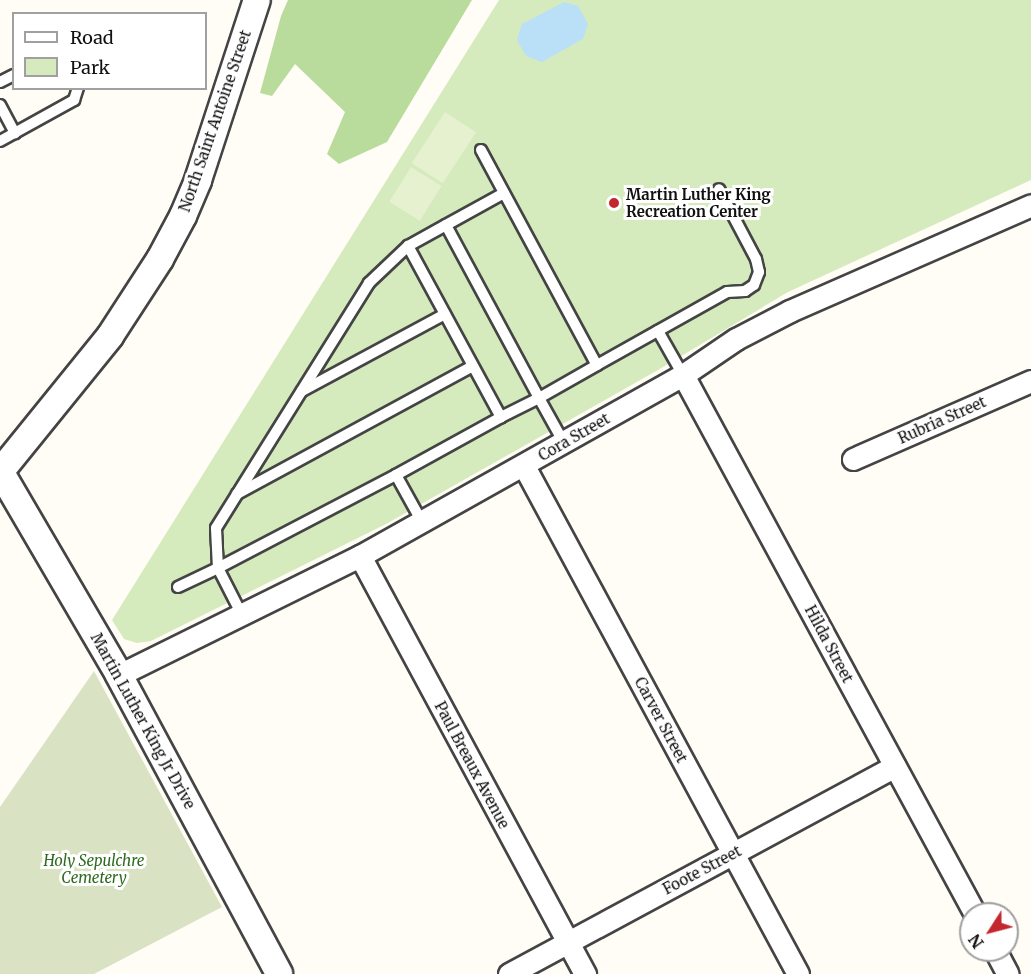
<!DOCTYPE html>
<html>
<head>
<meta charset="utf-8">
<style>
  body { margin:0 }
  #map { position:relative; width:1031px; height:974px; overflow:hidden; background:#fffdf5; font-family:Merriweather,serif }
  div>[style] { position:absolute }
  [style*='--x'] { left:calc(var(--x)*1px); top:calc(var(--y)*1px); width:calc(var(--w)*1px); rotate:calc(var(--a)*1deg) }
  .green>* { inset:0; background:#d5ebbd }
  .forest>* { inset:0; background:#b9dc9c }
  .cemetery>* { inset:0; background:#d9e3c4 }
  .pitch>* { inset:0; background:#e6f2cf; transform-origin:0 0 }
  .water>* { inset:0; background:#b9e0f7 }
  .roads { filter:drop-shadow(2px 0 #444) drop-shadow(-2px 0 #444) drop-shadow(0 2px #444) drop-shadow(0 -2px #444) }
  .service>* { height:10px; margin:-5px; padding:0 5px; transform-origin:5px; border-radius:5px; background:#fff }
  .minor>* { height:21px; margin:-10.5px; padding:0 10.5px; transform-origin:10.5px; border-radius:10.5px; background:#fff }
  .tertiary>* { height:26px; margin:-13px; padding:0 13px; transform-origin:13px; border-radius:13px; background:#fff }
  .dots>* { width:16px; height:16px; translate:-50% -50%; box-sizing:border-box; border:3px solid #fff; border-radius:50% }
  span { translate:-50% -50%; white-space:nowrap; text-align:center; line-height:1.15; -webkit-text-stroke:6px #fff; paint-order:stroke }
  .street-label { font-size:15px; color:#111 }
  .poi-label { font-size:15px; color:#111; font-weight:700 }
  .left { translate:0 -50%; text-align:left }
  .park-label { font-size:15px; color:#2f6b1f; font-style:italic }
  .legend { position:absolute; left:12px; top:12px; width:195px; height:78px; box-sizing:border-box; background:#fff; border:2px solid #a0a0a0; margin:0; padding:8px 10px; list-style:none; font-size:18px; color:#111 }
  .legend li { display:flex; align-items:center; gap:12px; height:30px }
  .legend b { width:30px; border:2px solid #a0a0a0 }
  .north { position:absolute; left:959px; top:902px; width:60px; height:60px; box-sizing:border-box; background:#fff; border:2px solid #a0a0a0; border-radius:50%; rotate:234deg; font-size:16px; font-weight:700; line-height:24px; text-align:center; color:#111 }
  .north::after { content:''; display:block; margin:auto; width:21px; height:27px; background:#c4262e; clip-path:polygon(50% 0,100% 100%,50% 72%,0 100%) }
</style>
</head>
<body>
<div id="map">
  <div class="green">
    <div style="clip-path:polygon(499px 0,1031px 0,1031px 180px,788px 292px,658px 370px,386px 524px,151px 641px,137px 643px,124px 639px,112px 620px)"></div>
  </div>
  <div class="forest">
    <div style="clip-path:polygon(288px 0,472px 0,387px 142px,339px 164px,327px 154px,345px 112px,295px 64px,272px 96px,260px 93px,281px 16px)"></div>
  </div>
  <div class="cemetery">
    <div style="clip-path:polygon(94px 671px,222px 907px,94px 974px,0 974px,0 807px)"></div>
  </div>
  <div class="pitch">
    <div style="left:445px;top:112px;width:37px;height:61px;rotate:33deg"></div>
    <div style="left:411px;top:167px;width:36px;height:41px;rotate:32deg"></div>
  </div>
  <div class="water">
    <div style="clip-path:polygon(564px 2px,578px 6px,588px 24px,583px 39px,542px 62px,526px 56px,517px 40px,522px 24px)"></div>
  </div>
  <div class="roads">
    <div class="service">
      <div style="--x:0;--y:82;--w:16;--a:-27"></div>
      <div style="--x:0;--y:105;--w:32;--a:62"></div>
      <div style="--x:0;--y:141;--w:85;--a:-29"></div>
      <div style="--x:74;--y:100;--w:13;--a:-72"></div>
      <div style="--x:481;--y:150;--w:244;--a:61.7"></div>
      <div style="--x:446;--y:225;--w:66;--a:-28.9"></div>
      <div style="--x:658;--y:331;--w:51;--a:60.4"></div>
      <div style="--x:302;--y:391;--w:162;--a:-28.3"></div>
      <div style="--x:564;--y:443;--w:51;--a:-119.1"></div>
      <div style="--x:539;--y:398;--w:196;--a:-118.3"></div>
      <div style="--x:446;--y:225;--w:43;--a:151.1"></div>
      <div style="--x:408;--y:246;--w:195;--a:61.5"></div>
      <div style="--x:501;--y:417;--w:42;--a:-26.6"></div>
      <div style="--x:539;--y:398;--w:67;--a:-29.6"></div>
      <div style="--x:597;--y:365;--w:149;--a:-29.3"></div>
      <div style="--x:727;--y:292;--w:18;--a:-3"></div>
      <div style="--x:745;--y:291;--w:11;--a:-34"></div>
      <div style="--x:754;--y:285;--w:14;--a:-69"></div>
      <div style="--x:759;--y:272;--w:13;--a:-103"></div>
      <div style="--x:756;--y:259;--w:79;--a:-117.9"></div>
      <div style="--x:396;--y:475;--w:120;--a:-28.9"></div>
      <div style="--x:237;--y:494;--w:268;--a:-28.5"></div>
      <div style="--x:178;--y:587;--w:44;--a:-25.4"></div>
      <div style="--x:218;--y:568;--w:40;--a:-92.9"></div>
      <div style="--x:216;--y:528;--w:289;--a:-58"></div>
      <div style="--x:369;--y:283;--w:54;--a:-43.5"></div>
      <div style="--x:242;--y:615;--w:53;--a:-117.1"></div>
      <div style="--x:218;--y:568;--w:201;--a:-27.6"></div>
      <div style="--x:396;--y:475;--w:54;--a:61"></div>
    </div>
    <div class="minor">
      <div style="--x:683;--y:375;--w:613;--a:61.55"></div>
      <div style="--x:853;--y:459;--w:194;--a:-23.7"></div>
      <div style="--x:524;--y:466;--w:577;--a:61.66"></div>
      <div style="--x:360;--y:556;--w:475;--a:61.7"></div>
      <div style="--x:119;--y:675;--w:269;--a:-26.3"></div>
      <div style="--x:360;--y:556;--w:370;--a:-29.3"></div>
      <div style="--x:683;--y:375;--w:64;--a:-34.2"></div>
      <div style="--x:736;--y:339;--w:61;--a:-27.4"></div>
      <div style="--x:790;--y:311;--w:263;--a:-23.7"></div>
      <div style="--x:995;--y:950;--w:27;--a:62"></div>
      <div style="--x:509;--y:974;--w:438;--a:-28.3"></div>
    </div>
    <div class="tertiary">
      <div style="--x:0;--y:471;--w:236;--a:59.7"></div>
      <div style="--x:119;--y:675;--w:339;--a:61.8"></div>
      <div style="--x:0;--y:472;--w:175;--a:-51"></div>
      <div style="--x:110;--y:336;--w:92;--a:-57"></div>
      <div style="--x:160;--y:259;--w:49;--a:-61.9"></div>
      <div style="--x:183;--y:216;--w:39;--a:-67"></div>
      <div style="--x:198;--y:180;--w:189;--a:-71.9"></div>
    </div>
  </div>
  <div class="dots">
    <div style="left:614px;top:203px;background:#c4262e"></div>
  </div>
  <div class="street-label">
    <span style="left:215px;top:121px;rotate:-71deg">North Saint Antoine Street</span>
    <span style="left:942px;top:420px;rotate:-24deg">Rubria Street</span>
    <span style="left:574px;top:437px;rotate:-30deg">Cora Street</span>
    <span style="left:829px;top:644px;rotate:62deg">Hilda Street</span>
    <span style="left:661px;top:720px;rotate:62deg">Carver Street</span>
    <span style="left:143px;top:721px;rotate:61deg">Martin Luther King Jr Drive</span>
    <span style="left:472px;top:765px;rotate:62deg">Paul Breaux Avenue</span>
    <span style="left:702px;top:870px;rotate:-28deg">Foote Street</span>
  </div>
  <div class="poi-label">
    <span class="left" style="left:626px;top:203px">Martin Luther King<br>Recreation Center</span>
  </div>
  <div class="park-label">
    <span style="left:94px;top:869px">Holy Sepulchre<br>Cemetery</span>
  </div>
  <ul class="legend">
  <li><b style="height:8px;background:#fff"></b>Road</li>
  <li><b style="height:16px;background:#d5ebbd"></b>Park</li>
  </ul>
  <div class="north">N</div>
</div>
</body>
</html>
